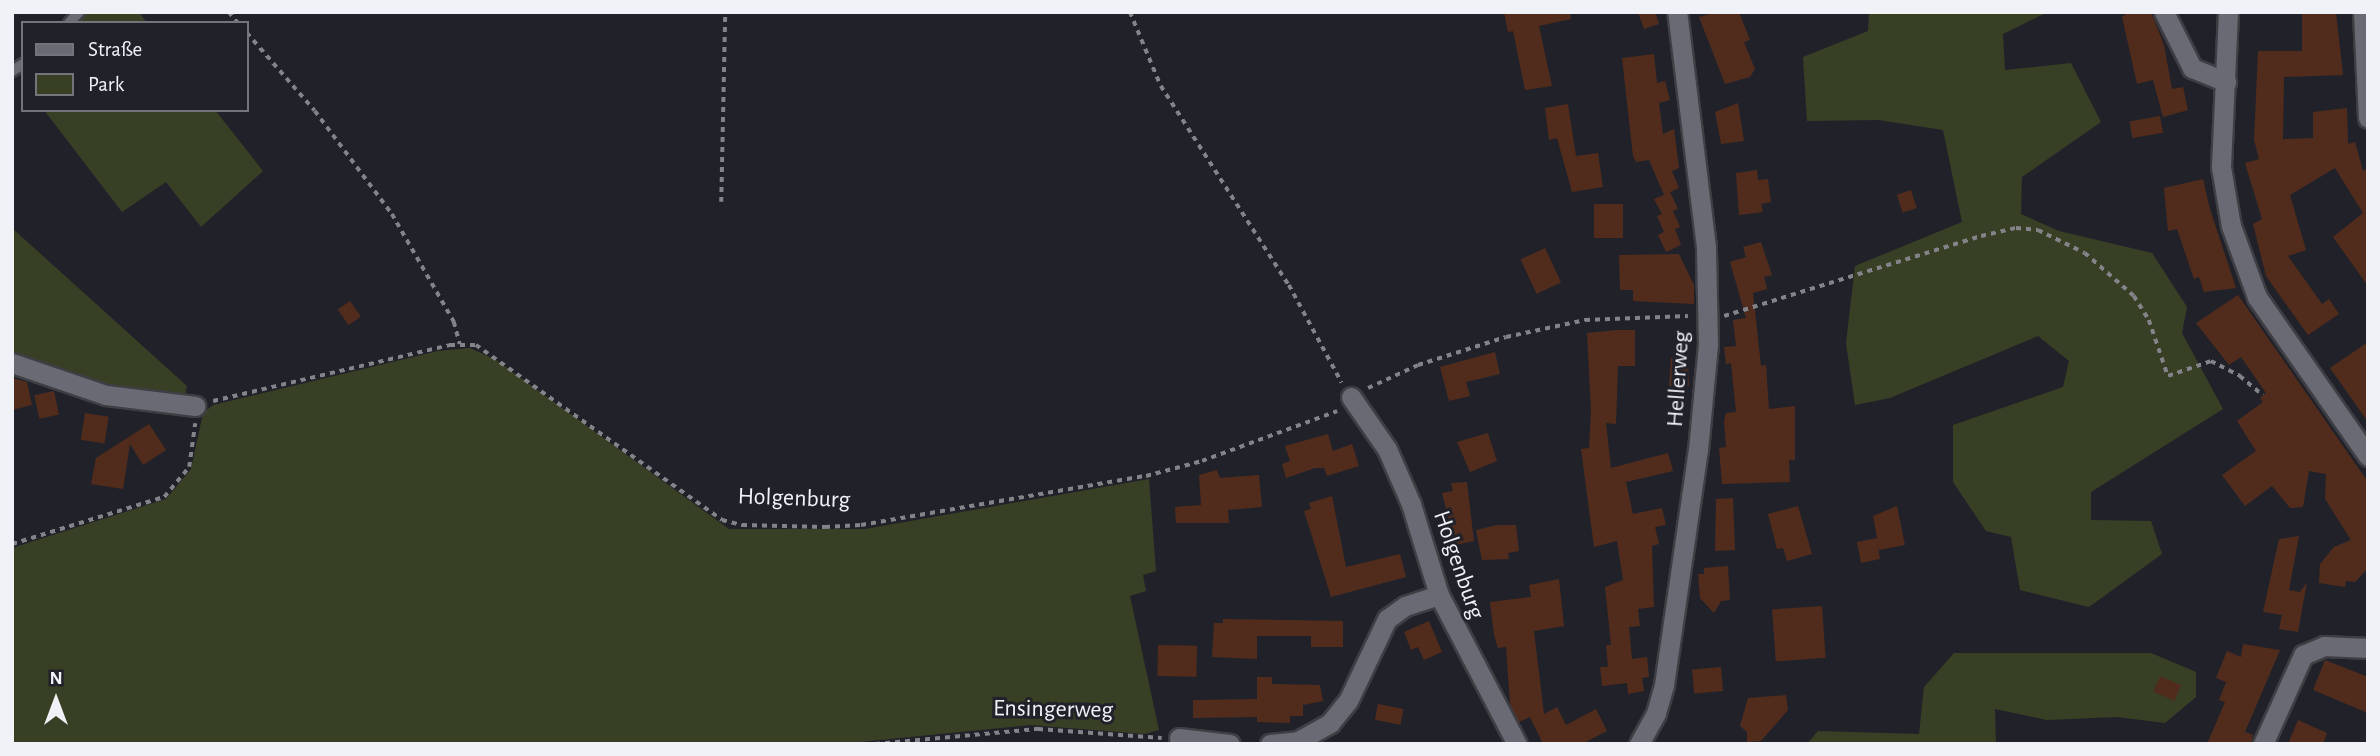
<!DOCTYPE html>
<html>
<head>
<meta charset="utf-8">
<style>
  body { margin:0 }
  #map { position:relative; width:2380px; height:756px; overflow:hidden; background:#212229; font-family:"Alegreya Sans",sans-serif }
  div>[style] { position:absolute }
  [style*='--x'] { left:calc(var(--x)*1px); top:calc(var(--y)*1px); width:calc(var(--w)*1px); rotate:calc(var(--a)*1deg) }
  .green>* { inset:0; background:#374025 }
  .building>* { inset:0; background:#512c1d; transform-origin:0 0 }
  .path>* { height:3.5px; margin-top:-1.75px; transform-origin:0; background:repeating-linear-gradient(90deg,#83848a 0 5px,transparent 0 10px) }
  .roads { filter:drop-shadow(2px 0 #3e3e44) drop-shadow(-2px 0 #3e3e44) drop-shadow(0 2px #3e3e44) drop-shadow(0 -2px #3e3e44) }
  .service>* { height:10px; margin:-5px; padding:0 5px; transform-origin:5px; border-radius:5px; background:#6a6a74 }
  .minor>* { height:19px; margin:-9.5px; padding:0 9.5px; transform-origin:9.5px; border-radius:9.5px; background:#6a6a74 }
  .secondary>* { height:19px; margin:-9.5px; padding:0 9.5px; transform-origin:9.5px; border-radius:9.5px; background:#6a6a74 }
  span { translate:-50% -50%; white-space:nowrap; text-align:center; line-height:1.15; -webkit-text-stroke:6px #212229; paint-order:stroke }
  .street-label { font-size:24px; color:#f1f2f7 }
  .frame { position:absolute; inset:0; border:14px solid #f1f2f7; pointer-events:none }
  .legend { position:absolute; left:21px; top:21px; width:228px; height:91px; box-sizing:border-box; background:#212229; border:2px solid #74757b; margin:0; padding:9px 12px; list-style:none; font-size:21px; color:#f1f2f7 }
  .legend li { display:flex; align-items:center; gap:14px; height:35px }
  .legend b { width:35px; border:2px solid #74757b }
  .north { position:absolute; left:21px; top:665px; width:70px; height:70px; -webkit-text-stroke:5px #212229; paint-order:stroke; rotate:0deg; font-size:19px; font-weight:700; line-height:28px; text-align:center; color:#f1f2f7 }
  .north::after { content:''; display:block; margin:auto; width:24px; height:32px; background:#f1f2f7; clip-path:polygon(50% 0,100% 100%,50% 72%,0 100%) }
</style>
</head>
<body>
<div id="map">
  <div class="green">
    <div style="clip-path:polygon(86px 12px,139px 12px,147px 23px,75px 23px)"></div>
    <div style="clip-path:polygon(1869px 12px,2048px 12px,2003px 34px,2005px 70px,2071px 63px,2101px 122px,2022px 177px,2021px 214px,2059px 231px,2152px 253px,2187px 307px,2182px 333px,2223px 409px,2091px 492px,2091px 520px,2151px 521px,2162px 554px,2089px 607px,2020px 590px,2011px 537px,1986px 531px,1953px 482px,1953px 425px,2063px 387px,2069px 361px,2038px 336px,1890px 398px,1855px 405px,1846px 343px,1855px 266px,1962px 222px,1943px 130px,1879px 120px,1807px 121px,1803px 57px,1868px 31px)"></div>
    <div style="clip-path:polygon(44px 110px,215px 110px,263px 171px,201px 227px,166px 182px,122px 212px)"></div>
    <div style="clip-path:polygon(12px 228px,187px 386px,185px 396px,94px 385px,12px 355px)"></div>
    <div style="clip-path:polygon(470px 348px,496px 360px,729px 529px,865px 529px,1149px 479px,1156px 571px,1143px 575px,1146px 591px,1130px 596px,1159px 730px,1145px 734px,1030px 725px,840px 744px,12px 744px,12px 548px,166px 499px,191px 469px,203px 413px,213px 405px,438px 351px)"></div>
    <div style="clip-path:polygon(1954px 653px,2151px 653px,2196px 672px,2196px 697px,2165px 723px,2117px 717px,2047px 720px,1995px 709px,1996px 744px,1807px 744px,1818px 731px,1919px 734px,1924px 687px)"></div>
  </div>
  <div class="building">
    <div style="clip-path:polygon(1504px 12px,1570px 12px,1571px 19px,1539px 26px,1552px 86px,1525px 90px,1513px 31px,1508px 32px)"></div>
    <div style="clip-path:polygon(1638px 12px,1655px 12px,1659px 24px,1644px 29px)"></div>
    <div style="clip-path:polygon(1717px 12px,1739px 12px,1750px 40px,1744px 42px,1755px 69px,1750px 77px,1725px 84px,1699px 17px)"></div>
    <div style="clip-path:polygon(2129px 12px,2151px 12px,2164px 45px,2172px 89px,2183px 87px,2188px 110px,2163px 117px,2153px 80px,2137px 84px,2122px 17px)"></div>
    <div style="clip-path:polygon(2302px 12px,2336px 12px,2343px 75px,2284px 77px,2283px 139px,2313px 138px,2313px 112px,2347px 108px,2348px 144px,2355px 142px,2363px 171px,2368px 168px,2368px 286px,2333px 237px,2363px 213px,2335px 168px,2290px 195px,2306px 250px,2288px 256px,2322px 304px,2329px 299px,2339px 314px,2308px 335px,2266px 276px,2253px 224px,2262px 219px,2245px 163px,2259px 159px,2254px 140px,2258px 51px,2302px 51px)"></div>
    <div style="clip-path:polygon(1654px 54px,1657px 83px,1665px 81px,1670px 100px,1659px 103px,1663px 134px,1674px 129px,1679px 168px,1672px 171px,1679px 188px,1670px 192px,1678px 209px,1673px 211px,1680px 227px,1675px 229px,1681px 245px,1666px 252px,1658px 235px,1664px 232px,1657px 216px,1662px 214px,1654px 199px,1664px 195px,1649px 160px,1636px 162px,1633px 156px,1622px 58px)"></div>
    <div style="clip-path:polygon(1738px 103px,1744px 141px,1721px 144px,1715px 112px)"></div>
    <div style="clip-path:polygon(1568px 104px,1576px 156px,1598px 153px,1603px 187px,1572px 192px,1557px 138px,1549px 140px,1545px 108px)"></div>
    <div style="left:2160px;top:116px;width:17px;height:31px;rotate:80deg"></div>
    <div style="clip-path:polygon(1757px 170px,1758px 180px,1768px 179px,1771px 202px,1761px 204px,1763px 212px,1739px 215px,1736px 173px)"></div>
    <div style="clip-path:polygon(2203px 179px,2210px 209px,2236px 288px,2204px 292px,2199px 277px,2194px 279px,2177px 229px,2168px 231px,2164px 188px)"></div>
    <div style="left:1911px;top:190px;width:19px;height:15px;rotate:72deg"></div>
    <div style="left:1594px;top:204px;width:29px;height:34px"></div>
    <div style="clip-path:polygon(1761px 242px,1772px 275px,1764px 277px,1767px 289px,1753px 293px,1761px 366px,1766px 365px,1769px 409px,1795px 406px,1795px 460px,1789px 460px,1790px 482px,1722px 484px,1719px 448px,1726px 447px,1724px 421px,1726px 413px,1736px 412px,1731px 363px,1726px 364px,1724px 347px,1736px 346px,1733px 320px,1746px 318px,1730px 262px,1746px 257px,1743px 247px)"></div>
    <div style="left:1545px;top:248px;width:38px;height:27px;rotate:65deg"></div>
    <div style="clip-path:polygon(1679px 254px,1694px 285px,1694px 304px,1633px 301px,1633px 290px,1620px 290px,1619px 255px)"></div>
    <div style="clip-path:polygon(2238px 295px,2368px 482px,2368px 568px,2355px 582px,2346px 581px,2345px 587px,2319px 583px,2320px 564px,2334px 547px,2351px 540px,2325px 499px,2326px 474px,2309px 471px,2303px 507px,2290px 508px,2272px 486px,2245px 506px,2222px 475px,2256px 451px,2237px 421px,2263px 402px,2260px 398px,2266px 393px,2241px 357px,2229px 365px,2196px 323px)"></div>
    <div style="left:350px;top:301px;width:19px;height:15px;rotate:55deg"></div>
    <div style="clip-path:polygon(1616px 330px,1635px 330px,1635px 366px,1618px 366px,1616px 424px,1606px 423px,1611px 468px,1668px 453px,1673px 471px,1626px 482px,1633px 514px,1662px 508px,1666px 525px,1655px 527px,1659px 544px,1652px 546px,1654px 607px,1638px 609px,1640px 626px,1629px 627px,1632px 659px,1647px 657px,1649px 677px,1642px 678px,1644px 691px,1628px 694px,1627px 683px,1602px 686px,1600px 667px,1608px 667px,1606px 645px,1611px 645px,1605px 587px,1623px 580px,1617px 541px,1594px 547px,1581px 449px,1589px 448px,1591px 411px,1587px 333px)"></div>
    <div style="clip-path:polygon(2368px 342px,2368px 422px,2330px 368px)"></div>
    <div style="clip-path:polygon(1495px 352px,1500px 374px,1466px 382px,1470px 396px,1449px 401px,1440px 367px)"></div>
    <div style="clip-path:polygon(1671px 358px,1688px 358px,1689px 386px,1669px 386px)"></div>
    <div style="clip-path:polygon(12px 378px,27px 382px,32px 405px,12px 410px)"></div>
    <div style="left:54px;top:391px;width:24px;height:20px;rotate:78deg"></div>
    <div style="left:85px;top:413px;width:24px;height:27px;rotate:9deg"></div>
    <div style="clip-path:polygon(149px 424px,166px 450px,143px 465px,130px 444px,123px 489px,91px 484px,96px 458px)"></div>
    <div style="clip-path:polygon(1488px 433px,1497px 461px,1470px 472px,1457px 442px)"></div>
    <div style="clip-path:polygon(1328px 434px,1333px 451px,1352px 444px,1359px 466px,1327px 476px,1324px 468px,1315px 468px,1286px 478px,1282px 464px,1290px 461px,1285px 446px)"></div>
    <div style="clip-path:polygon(1217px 470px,1220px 478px,1259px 475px,1262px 507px,1228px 510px,1229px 523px,1176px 523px,1175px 507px,1201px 505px,1199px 475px)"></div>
    <div style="clip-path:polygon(1467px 482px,1474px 541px,1455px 545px,1442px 493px,1453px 491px,1451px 483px)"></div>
    <div style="clip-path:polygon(1332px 496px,1346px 567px,1400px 554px,1406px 577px,1331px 597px,1304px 511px,1311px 509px,1309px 503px)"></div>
    <div style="clip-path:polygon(1733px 498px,1735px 550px,1715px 551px,1716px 499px)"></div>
    <div style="clip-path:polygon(1798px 506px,1812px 554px,1787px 561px,1783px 548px,1777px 549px,1768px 514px)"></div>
    <div style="clip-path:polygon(1897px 506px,1905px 545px,1879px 550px,1877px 539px,1880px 559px,1861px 563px,1857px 542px,1877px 538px,1873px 516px)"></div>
    <div style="clip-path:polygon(1497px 525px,1516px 525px,1519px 551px,1508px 553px,1509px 559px,1482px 560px,1476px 530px)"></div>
    <div style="clip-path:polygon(2299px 536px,2289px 590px,2300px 592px,2307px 582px,2298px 632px,2279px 629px,2282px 615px,2263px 612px,2279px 539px)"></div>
    <div style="clip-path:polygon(1728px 566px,1730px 600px,1721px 601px,1714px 613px,1700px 598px,1698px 574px,1704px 574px,1704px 568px)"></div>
    <div style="clip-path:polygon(1559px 579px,1564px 626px,1534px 631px,1544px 714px,1557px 707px,1566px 725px,1596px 709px,1607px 731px,1582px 744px,1543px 744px,1530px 717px,1519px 722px,1510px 704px,1506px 647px,1498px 648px,1494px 635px,1490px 602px,1531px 597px,1529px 585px)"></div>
    <div style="left:1822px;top:606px;width:52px;height:50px;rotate:86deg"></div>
    <div style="clip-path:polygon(1223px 619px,1343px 621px,1343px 647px,1311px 647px,1311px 636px,1257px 636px,1257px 659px,1212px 657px,1214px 623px,1223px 623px)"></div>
    <div style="clip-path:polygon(1429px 621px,1442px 652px,1424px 660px,1418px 647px,1411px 650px,1404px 632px)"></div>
    <div style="clip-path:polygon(2243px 644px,2280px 650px,2245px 732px,2253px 735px,2251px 744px,2207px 744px,2225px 702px,2219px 700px,2226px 682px,2216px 678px,2227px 651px,2241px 657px)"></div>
    <div style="left:1158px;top:645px;width:39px;height:31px;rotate:1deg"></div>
    <div style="clip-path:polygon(2325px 660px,2368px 677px,2368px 713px,2313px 690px)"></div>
    <div style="left:1721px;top:667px;width:24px;height:29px;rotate:85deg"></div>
    <div style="left:2160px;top:676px;width:23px;height:17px;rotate:23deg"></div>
    <div style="clip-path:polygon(1257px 677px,1272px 677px,1272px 684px,1320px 685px,1323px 701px,1303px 705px,1303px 716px,1290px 716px,1290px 723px,1257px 722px,1257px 717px,1193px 718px,1193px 700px,1257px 699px)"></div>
    <div style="clip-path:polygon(1786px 695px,1788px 710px,1781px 718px,1761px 741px,1747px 742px,1747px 732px,1740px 726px,1748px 698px)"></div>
    <div style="left:1378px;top:704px;width:26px;height:16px;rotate:11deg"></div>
    <div style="clip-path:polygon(2298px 720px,2327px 733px,2323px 744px,2288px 744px)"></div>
  </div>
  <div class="path">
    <div style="--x:229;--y:12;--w:14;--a:51"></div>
    <div style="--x:1130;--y:12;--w:80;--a:67.3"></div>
    <div style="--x:1161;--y:86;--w:237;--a:57.3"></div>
    <div style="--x:1289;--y:285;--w:111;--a:61.6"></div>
    <div style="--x:247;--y:33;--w:103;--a:48.9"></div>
    <div style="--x:315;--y:111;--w:129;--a:53.2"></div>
    <div style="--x:392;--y:214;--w:125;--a:60.1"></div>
    <div style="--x:454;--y:322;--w:23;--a:75"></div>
    <div style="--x:721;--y:202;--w:190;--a:-88.8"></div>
    <div style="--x:1724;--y:316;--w:269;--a:-17.3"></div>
    <div style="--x:1981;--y:236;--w:36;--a:-13"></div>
    <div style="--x:2016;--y:228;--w:22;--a:5"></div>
    <div style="--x:2038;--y:230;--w:52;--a:26.1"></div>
    <div style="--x:2085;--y:253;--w:65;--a:41.3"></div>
    <div style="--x:2134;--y:296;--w:28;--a:58"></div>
    <div style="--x:2149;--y:320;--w:59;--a:71.3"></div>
    <div style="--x:2168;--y:376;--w:46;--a:-19.2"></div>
    <div style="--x:2211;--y:361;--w:33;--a:27"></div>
    <div style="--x:2240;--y:376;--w:30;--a:40"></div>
    <div style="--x:1368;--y:388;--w:55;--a:-24.7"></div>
    <div style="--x:1418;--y:365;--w:92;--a:-17.7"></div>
    <div style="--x:1506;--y:337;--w:81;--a:-12.1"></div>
    <div style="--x:1585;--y:320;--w:103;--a:-2.2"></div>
    <div style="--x:213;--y:401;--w:244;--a:-13.3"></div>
    <div style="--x:450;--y:345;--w:26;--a:0"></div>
    <div style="--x:476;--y:345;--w:302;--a:35.4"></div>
    <div style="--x:722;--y:520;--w:21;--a:14"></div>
    <div style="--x:742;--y:525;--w:83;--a:1.4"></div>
    <div style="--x:825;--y:527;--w:36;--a:-3"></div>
    <div style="--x:861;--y:525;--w:289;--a:-9.8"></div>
    <div style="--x:1146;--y:476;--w:58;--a:-15"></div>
    <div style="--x:1202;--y:461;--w:144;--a:-20.3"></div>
    <div style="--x:12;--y:544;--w:159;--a:-17.2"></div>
    <div style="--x:164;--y:497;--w:39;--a:-50"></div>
    <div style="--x:189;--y:467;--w:44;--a:-82.2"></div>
    <div style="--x:875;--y:744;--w:164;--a:-5.3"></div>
    <div style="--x:1038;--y:729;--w:124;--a:4.2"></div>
  </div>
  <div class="roads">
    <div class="service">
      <div style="--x:69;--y:23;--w:15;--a:-48"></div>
      <div style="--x:12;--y:71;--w:13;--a:-32"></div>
    </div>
    <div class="minor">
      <div style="--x:2164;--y:12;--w:63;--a:63.4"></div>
      <div style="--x:2192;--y:68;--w:37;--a:22"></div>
      <div style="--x:2363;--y:12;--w:106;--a:87.3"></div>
      <div style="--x:12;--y:363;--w:99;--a:18.8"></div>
      <div style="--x:106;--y:395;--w:90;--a:7"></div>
      <div style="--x:1351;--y:397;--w:63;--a:55.3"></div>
      <div style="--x:1387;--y:449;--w:60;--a:66.4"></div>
      <div style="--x:1411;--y:504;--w:95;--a:72.9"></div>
      <div style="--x:1439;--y:595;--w:168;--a:62.4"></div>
      <div style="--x:1179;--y:738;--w:51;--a:6.7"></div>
      <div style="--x:1270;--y:744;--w:28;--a:-6"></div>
      <div style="--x:1298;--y:741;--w:37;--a:-29"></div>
      <div style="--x:1330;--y:723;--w:28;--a:-51"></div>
      <div style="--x:1348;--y:701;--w:91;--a:-64.6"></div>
      <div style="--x:1387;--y:619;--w:22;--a:-36"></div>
      <div style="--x:1405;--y:606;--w:36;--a:-18"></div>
      <div style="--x:1639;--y:744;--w:35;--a:-61"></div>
      <div style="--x:1656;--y:713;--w:29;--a:-74"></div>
      <div style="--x:1664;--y:685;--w:237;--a:-81.8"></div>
      <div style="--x:1698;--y:450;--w:105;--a:-84.6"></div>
      <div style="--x:1708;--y:345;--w:98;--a:-91.2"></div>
      <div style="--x:1706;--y:247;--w:237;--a:-97"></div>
      <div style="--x:2263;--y:744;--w:98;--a:-65.8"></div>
      <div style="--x:2303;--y:655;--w:23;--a:-23"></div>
      <div style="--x:2324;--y:646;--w:44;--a:2.6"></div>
    </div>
    <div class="secondary">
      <div style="--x:2228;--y:12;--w:155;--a:92.6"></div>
      <div style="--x:2221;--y:167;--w:60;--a:80.4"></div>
      <div style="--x:2231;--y:226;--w:76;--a:69.9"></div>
      <div style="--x:2257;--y:297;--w:194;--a:55.1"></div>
    </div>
  </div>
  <div class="street-label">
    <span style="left:1679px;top:379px;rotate:-86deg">Hellerweg</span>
    <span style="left:794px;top:499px;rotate:2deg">Holgenburg</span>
    <span style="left:1458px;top:565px;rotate:71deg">Holgenburg</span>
    <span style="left:1053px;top:710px;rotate:1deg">Ensingerweg</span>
  </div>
  <div class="frame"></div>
  <ul class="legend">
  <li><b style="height:9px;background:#6a6a74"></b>Straße</li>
  <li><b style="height:19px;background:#374025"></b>Park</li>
  </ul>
  <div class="north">N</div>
</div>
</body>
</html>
